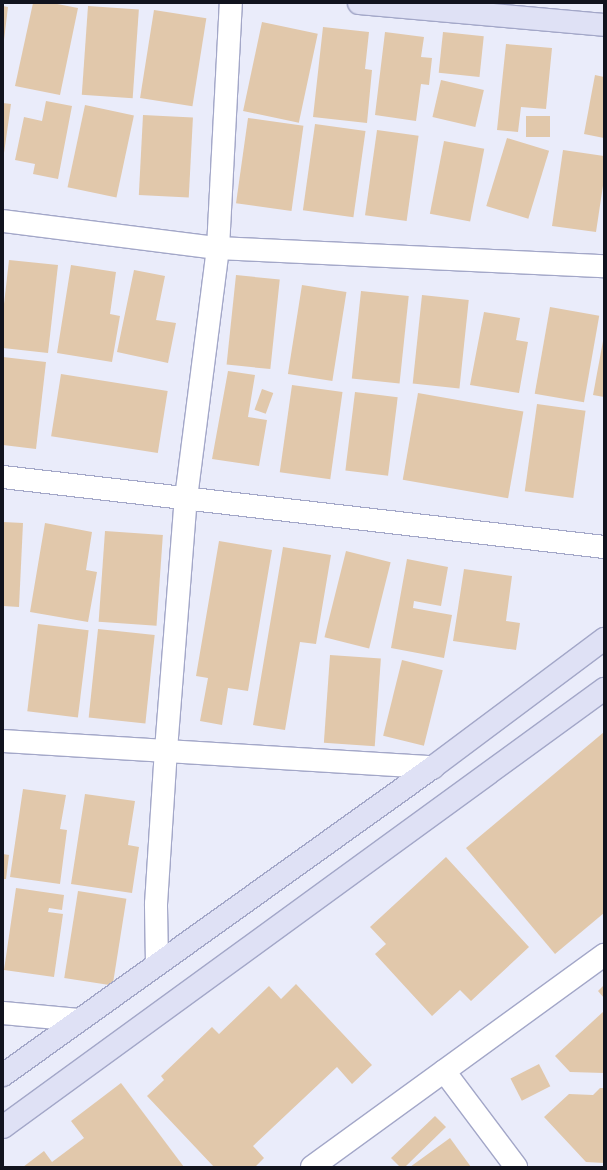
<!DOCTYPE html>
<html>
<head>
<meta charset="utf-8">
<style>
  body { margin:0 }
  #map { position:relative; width:607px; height:1170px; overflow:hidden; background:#eaecfa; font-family:Commissioner,sans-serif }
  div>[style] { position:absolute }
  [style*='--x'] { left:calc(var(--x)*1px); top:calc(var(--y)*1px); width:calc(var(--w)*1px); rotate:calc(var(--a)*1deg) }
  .building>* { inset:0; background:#e1c8ab; transform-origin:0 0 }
  .roads { filter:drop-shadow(1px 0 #a3a7c8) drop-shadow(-1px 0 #a3a7c8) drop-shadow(0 1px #a3a7c8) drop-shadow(0 -1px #a3a7c8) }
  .street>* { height:22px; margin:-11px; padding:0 11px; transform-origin:11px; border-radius:11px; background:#fff }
  .secondary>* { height:22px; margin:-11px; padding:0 11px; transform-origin:11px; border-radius:11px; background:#dfe1f5 }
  span { translate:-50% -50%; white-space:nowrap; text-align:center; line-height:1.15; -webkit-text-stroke:3px #fff; paint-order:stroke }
  .frame { position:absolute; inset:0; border:4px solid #11131e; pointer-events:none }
</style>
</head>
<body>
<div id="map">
  <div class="building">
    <div style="clip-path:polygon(33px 3px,52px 3px,78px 8px,60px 95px,15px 86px)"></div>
    <div style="clip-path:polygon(3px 6px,8px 7px,4px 40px,3px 40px)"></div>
    <div style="left:88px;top:6px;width:51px;height:89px;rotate:4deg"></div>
    <div style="left:154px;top:10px;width:53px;height:89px;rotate:9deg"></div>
    <div style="left:262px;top:22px;width:57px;height:91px;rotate:12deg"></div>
    <div style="clip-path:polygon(323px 27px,369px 32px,365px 69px,372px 70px,367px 123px,313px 117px)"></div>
    <div style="clip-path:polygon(385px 32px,424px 37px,421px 57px,432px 58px,429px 85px,421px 84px,416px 121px,375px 115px)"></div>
    <div style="left:443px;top:32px;width:41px;height:41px;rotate:6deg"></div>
    <div style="clip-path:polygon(506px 44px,552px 48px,546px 109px,521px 107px,518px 132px,497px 130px)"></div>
    <div style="clip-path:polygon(595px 75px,604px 77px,604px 138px,584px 134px)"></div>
    <div style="left:441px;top:80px;width:44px;height:38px;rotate:13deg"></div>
    <div style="clip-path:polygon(46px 101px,72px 106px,58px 179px,33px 174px,35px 164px,15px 160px,24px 117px,42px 121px)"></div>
    <div style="clip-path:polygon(3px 103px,11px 104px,4px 153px,3px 153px)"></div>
    <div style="left:85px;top:105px;width:50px;height:84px;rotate:12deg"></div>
    <div style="left:143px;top:115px;width:50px;height:80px;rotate:3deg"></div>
    <div style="left:526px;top:116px;width:24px;height:21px"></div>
    <div style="left:248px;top:118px;width:56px;height:86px;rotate:8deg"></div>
    <div style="left:315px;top:124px;width:51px;height:87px;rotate:8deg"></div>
    <div style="left:377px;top:130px;width:42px;height:86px;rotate:8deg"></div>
    <div style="left:507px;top:138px;width:44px;height:71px;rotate:17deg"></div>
    <div style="left:444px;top:141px;width:41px;height:74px;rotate:11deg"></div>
    <div style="clip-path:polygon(563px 150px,604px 156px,604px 179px,596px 232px,552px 226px)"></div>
    <div style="clip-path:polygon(9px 260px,58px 265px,48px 353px,3px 348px,3px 313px)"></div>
    <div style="clip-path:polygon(71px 265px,116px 272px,110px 314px,120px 316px,112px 362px,57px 353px)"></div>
    <div style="clip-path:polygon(134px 270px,165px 276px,156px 320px,176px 323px,168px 363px,117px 352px)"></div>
    <div style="left:236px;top:275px;width:44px;height:90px;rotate:6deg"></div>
    <div style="left:302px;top:285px;width:45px;height:90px;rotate:9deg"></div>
    <div style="left:361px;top:291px;width:48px;height:88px;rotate:6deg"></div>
    <div style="left:422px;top:295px;width:47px;height:89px;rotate:6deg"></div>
    <div style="left:550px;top:307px;width:50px;height:88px;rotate:10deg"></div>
    <div style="clip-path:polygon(484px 312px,520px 318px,516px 340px,528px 342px,519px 393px,470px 385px)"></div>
    <div style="clip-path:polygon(603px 341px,604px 341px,604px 397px,593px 395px)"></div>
    <div style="clip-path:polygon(3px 357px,46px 362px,36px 449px,3px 445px)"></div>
    <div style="clip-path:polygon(228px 371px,255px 375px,248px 417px,267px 420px,259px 466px,212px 459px)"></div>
    <div style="left:61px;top:374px;width:108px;height:63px;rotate:9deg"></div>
    <div style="left:292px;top:385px;width:51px;height:88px;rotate:8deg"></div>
    <div style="left:262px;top:389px;width:12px;height:22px;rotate:20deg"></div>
    <div style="left:355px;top:392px;width:43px;height:79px;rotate:7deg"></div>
    <div style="left:418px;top:393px;width:107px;height:88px;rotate:10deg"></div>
    <div style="left:537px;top:404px;width:49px;height:88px;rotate:8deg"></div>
    <div style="clip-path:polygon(3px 522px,23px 523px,19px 607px,3px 606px)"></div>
    <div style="clip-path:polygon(45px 523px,92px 532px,86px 570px,97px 572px,88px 622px,30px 612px)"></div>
    <div style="left:105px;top:531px;width:58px;height:91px;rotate:4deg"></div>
    <div style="clip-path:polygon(219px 541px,272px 550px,248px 691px,228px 688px,222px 725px,200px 721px,208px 678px,196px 676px)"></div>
    <div style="clip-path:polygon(283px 547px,331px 555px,316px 644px,300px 642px,285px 730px,253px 725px)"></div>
    <div style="left:346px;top:551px;width:46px;height:89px;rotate:14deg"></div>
    <div style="clip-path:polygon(407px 559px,448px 567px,441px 606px,414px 601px,413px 608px,452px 615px,444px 658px,391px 648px)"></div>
    <div style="clip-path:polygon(464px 569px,512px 576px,506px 621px,520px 623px,516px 650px,453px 641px)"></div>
    <div style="left:38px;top:624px;width:51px;height:88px;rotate:7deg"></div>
    <div style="left:98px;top:629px;width:57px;height:89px;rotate:6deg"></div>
    <div style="left:330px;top:655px;width:51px;height:88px;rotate:4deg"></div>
    <div style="left:402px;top:660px;width:42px;height:78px;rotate:14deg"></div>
    <div style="clip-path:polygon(604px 732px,604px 913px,555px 954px,466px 848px)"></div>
    <div style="clip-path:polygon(23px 789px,66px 795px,60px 829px,67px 830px,60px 884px,10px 877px)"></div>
    <div style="clip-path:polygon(85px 794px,135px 801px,128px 845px,139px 847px,132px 893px,71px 884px)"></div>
    <div style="clip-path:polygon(3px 854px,9px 855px,6px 879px,3px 879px)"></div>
    <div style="clip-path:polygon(446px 857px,529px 947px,471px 1001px,460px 990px,432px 1016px,375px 954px,386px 944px,370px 927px)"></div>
    <div style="clip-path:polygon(16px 888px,64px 895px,62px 910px,49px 908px,48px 912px,63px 914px,54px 977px,4px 970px)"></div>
    <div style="left:78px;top:891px;width:49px;height:88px;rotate:9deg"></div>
    <div style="clip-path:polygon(296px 984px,372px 1065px,352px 1084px,337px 1067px,253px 1146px,264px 1158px,255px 1167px,214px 1167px,147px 1096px,164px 1080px,161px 1076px,212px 1027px,219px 1034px,269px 986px,281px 999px)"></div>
    <div style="clip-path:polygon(604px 985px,604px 998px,598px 991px)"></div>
    <div style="clip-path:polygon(604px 1011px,604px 1073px,570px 1072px,555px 1056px)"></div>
    <div style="left:539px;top:1064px;width:25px;height:32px;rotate:63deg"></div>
    <div style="clip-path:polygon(121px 1083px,184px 1167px,23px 1167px,44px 1151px,52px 1162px,84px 1138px,71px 1121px)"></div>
    <div style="clip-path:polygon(600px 1088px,604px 1088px,604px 1163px,586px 1162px,544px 1117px,569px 1094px,593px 1095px)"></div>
    <div style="clip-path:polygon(435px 1116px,446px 1127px,405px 1167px,400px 1167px,391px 1158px)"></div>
    <div style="clip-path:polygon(450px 1138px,471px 1167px,410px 1167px)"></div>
  </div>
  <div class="roads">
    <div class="street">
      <div style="--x:3;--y:221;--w:217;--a:7.2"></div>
      <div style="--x:218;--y:248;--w:386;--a:2.7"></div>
      <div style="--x:3;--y:477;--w:605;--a:6.64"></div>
      <div style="--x:3;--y:741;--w:431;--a:3.5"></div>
      <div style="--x:157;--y:964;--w:60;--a:-91"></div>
      <div style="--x:156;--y:904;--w:154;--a:-86.3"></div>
      <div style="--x:166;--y:750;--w:253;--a:-85.5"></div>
      <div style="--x:186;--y:498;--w:252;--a:-82.7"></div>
      <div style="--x:218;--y:248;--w:245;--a:-87"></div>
      <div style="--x:3;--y:1013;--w:76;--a:5.3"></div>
      <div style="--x:444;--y:1071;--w:120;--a:53.1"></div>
      <div style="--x:312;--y:1167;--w:361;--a:-36"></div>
    </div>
    <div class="secondary">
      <div style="--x:359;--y:3;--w:246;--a:5.1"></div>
      <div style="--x:3;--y:1075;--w:529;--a:-35.61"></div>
      <div style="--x:433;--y:767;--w:214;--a:-36.8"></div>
      <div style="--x:3;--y:1127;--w:744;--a:-36.08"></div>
    </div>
  </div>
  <div class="frame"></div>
</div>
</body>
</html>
